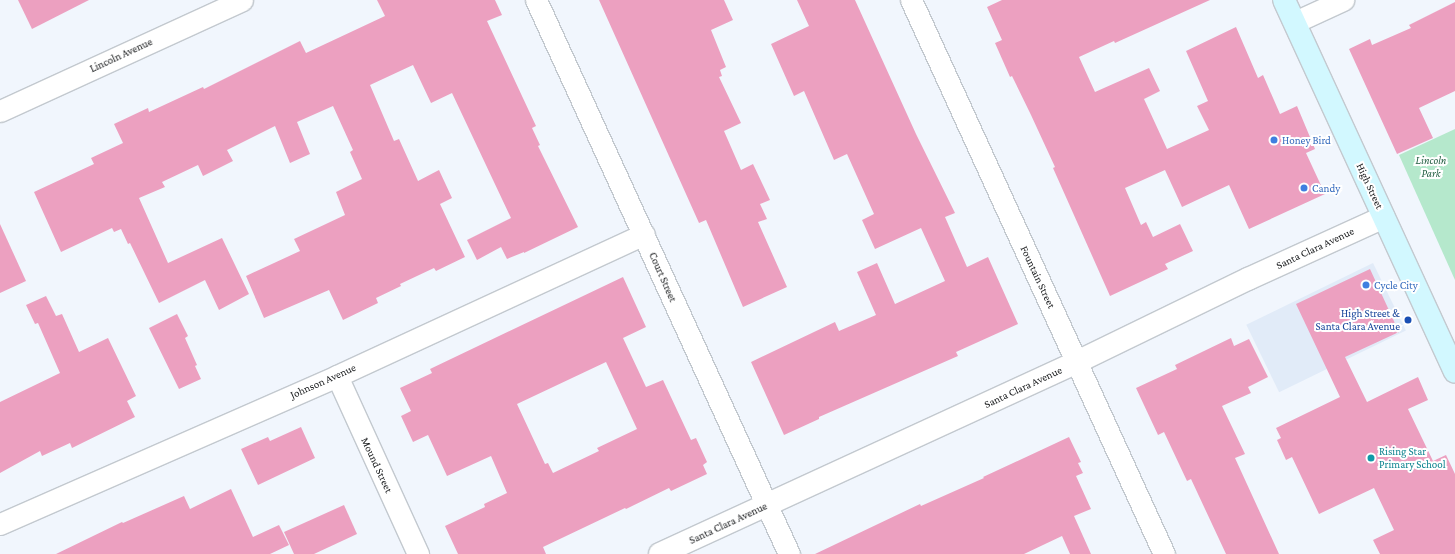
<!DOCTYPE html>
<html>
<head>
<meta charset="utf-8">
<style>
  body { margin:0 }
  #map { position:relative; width:1455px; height:554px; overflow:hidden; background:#f1f6fd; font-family:"Crimson Pro",serif }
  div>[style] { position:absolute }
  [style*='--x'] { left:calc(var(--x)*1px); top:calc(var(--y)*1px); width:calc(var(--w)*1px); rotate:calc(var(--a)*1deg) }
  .built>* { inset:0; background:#e1ebf8; transform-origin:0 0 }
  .green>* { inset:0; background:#b5e8cc }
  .building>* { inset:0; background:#eca0c0 }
  .roads { filter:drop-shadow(1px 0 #c3c9cf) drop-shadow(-1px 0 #c3c9cf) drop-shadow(0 1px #c3c9cf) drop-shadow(0 -1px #c3c9cf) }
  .minor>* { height:21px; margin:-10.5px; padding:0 10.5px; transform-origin:10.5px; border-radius:10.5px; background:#fff }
  .tertiary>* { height:22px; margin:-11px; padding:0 11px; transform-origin:11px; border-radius:11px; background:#fff }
  .secondary>* { height:22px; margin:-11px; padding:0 11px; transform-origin:11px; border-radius:11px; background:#d2f8ff }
  .dots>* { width:11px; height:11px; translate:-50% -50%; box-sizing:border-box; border:2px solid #fff; border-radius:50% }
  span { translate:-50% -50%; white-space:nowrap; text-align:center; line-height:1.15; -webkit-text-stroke:4px #fff; paint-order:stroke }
  .street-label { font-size:11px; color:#181a1c }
  .shop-label { font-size:11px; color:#366cbe }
  .left { translate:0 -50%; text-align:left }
  .park-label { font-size:11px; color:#245f43; font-style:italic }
  .transit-label { font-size:11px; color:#164399 }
  .right { translate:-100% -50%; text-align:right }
  .culture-label { font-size:11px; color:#0d838f }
</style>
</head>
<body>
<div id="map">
  <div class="built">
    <div style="left:1373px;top:263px;width:75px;height:141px;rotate:64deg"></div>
  </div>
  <div class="green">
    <div style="clip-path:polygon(1455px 129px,1455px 280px,1399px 155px)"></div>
  </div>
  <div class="building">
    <div style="clip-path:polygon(18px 0,89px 0,32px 29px)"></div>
    <div style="clip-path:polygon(377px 0,495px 0,502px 15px,487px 21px,536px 126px,532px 128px,540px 145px,538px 146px,578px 227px,524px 253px,524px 252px,507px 259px,501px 247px,477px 260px,467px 240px,511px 218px,452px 93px,431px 103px,413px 65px,370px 85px,394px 141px,399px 139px,418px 181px,439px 170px,452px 198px,440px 204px,465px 257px,436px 271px,434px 268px,400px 284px,401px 286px,376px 298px,378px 303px,343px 320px,329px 290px,264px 318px,246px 276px,300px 251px,294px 239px,345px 215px,336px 192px,362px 179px,350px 152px,353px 150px,333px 106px,297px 122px,310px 154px,290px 163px,275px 126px,227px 150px,233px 161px,203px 176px,198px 165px,162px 182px,165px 187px,139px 198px,168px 263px,222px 238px,249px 294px,219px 310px,205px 280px,159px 303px,130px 243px,128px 244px,121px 229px,114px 232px,112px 228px,61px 252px,34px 192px,94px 164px,91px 158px,123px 143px,114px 124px,148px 108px,149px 112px,203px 87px,204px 89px,300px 41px,306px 53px,385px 16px)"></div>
    <div style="clip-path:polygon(599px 0,724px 0,733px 20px,711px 30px,726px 67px,720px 70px,722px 76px,719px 77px,741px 123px,724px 131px,741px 170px,753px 164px,770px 200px,760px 204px,767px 219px,758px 222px,787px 287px,743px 307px,706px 220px,699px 223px)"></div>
    <div style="clip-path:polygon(797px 0,855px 0,916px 134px,955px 213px,945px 217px,967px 267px,988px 257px,1018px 324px,956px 352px,958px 356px,819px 417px,819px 419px,784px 435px,751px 362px,835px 322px,839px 331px,876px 315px,857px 272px,877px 263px,895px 304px,945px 281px,921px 228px,875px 249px,862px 220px,874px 214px,847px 154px,834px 160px,804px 91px,794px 96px,771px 44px,809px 26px)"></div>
    <div style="clip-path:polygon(1002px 0,1210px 0,1115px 43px,1114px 41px,1079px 57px,1095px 92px,1149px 68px,1160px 91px,1144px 99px,1167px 149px,1209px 130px,1197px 106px,1208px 101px,1186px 51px,1236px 27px,1258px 78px,1263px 75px,1280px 114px,1297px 106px,1315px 149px,1306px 153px,1325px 194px,1249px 229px,1229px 185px,1182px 207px,1165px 170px,1125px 188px,1141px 225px,1146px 222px,1153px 237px,1180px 224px,1193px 251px,1165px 264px,1168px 269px,1110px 296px,1053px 168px,1055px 167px,1031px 115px,1012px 76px,1010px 77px,995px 43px,1002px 40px,987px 7px)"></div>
    <div style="clip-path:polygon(1455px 2px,1455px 91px,1419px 108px,1433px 138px,1397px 154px,1349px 49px,1370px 39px,1372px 45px,1411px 28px,1409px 25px)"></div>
    <div style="clip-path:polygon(0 224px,26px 281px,0 293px)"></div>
    <div style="clip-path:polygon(1370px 269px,1399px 332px,1345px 357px,1367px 402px,1418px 377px,1428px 400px,1408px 409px,1433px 461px,1446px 455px,1455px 474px,1455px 554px,1380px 554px,1373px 540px,1394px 530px,1374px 488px,1319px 514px,1292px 457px,1286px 460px,1277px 440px,1281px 438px,1276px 428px,1340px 397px,1296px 304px)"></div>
    <div style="clip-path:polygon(evenodd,623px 277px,646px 327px,623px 338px,646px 387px,663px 380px,691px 440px,696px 438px,707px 462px,703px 465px,707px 474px,671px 491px,669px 488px,626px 509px,625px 508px,543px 547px,546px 554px,458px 554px,445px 526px,485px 507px,484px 504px,507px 493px,491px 456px,447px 476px,428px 435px,413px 442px,401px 416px,411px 411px,400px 388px,432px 373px,430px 369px,623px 277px,606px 362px,637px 429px,597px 448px,599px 451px,553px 473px,548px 463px,545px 464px,517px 404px,606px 362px)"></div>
    <div style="clip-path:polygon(46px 296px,56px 316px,62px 314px,79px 352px,108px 338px,136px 396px,127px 401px,135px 417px,72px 448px,70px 443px,42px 456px,40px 451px,0 473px,0 402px,60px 373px,38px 323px,35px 324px,26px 305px)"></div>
    <div style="clip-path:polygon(177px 314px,188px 336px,185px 338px,197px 365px,195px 366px,201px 379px,179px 389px,149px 328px)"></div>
    <div style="clip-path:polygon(1231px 338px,1234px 346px,1249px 339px,1268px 377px,1248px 387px,1251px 393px,1222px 406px,1245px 454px,1235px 458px,1279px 554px,1226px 554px,1191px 479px,1187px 481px,1164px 432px,1158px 435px,1136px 388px,1177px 369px,1175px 365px)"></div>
    <div style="clip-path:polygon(301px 427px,315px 458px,258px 485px,241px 449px,268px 437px,270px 441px)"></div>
    <div style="clip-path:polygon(1069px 437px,1081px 462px,1078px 463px,1083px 473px,1076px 476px,1091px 509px,1074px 516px,1091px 554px,1070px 554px,1062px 536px,1024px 554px,815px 554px,920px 504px,921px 506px,984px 478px,983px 477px)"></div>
    <div style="clip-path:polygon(231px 489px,253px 537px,279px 525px,289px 545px,270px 554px,56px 554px,122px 522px,123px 523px,184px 496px,190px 509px)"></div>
    <div style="clip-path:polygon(344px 505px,357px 534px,314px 554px,294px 554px,284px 532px)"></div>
  </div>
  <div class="roads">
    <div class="minor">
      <div style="--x:536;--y:0;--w:609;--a:65.45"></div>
      <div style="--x:911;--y:0;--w:609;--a:65.45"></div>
      <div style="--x:1295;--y:22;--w:53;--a:-24.6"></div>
      <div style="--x:0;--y:111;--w:266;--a:-24.6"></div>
      <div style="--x:337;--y:376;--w:196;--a:65.5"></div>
      <div style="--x:0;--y:524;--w:368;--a:-23.7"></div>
      <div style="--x:337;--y:376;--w:338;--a:-24.8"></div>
    </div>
    <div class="tertiary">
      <div style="--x:660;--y:554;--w:459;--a:-24.7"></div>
      <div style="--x:1077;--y:362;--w:190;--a:-25.9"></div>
      <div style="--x:1248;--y:279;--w:149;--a:-24.5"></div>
    </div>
    <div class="secondary">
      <div style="--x:1284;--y:0;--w:409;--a:65.3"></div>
    </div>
  </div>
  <div class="dots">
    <div style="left:1274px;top:140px;background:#3f7fe0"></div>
    <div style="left:1304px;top:188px;background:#3f7fe0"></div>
    <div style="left:1366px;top:285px;background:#3f7fe0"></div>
    <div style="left:1408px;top:320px;background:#1a4fb4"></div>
    <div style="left:1371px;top:458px;background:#0f9aa8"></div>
  </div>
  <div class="street-label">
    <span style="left:121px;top:55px;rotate:-25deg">Lincoln Avenue</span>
    <span style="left:1370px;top:186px;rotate:65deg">High Street</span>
    <span style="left:1315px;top:248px;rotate:-25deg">Santa Clara Avenue</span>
    <span style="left:663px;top:277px;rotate:66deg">Court Street</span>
    <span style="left:1038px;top:277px;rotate:65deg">Fountain Street</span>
    <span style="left:323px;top:381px;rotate:-24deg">Johnson Avenue</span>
    <span style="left:1023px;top:387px;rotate:-25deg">Santa Clara Avenue</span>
    <span style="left:377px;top:465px;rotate:65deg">Mound Street</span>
    <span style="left:728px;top:523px;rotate:-25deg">Santa Clara Avenue</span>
  </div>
  <div class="shop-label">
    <span class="left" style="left:1282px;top:140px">Honey Bird</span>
    <span class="left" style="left:1312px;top:188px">Candy</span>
    <span class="left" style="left:1374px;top:285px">Cycle City</span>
  </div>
  <div class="park-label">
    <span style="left:1431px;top:167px">Lincoln<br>Park</span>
  </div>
  <div class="transit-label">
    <span class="right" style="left:1400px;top:320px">High Street &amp;<br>Santa Clara Avenue</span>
  </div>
  <div class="culture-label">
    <span class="left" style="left:1379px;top:458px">Rising Star<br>Primary School</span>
  </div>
</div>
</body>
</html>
